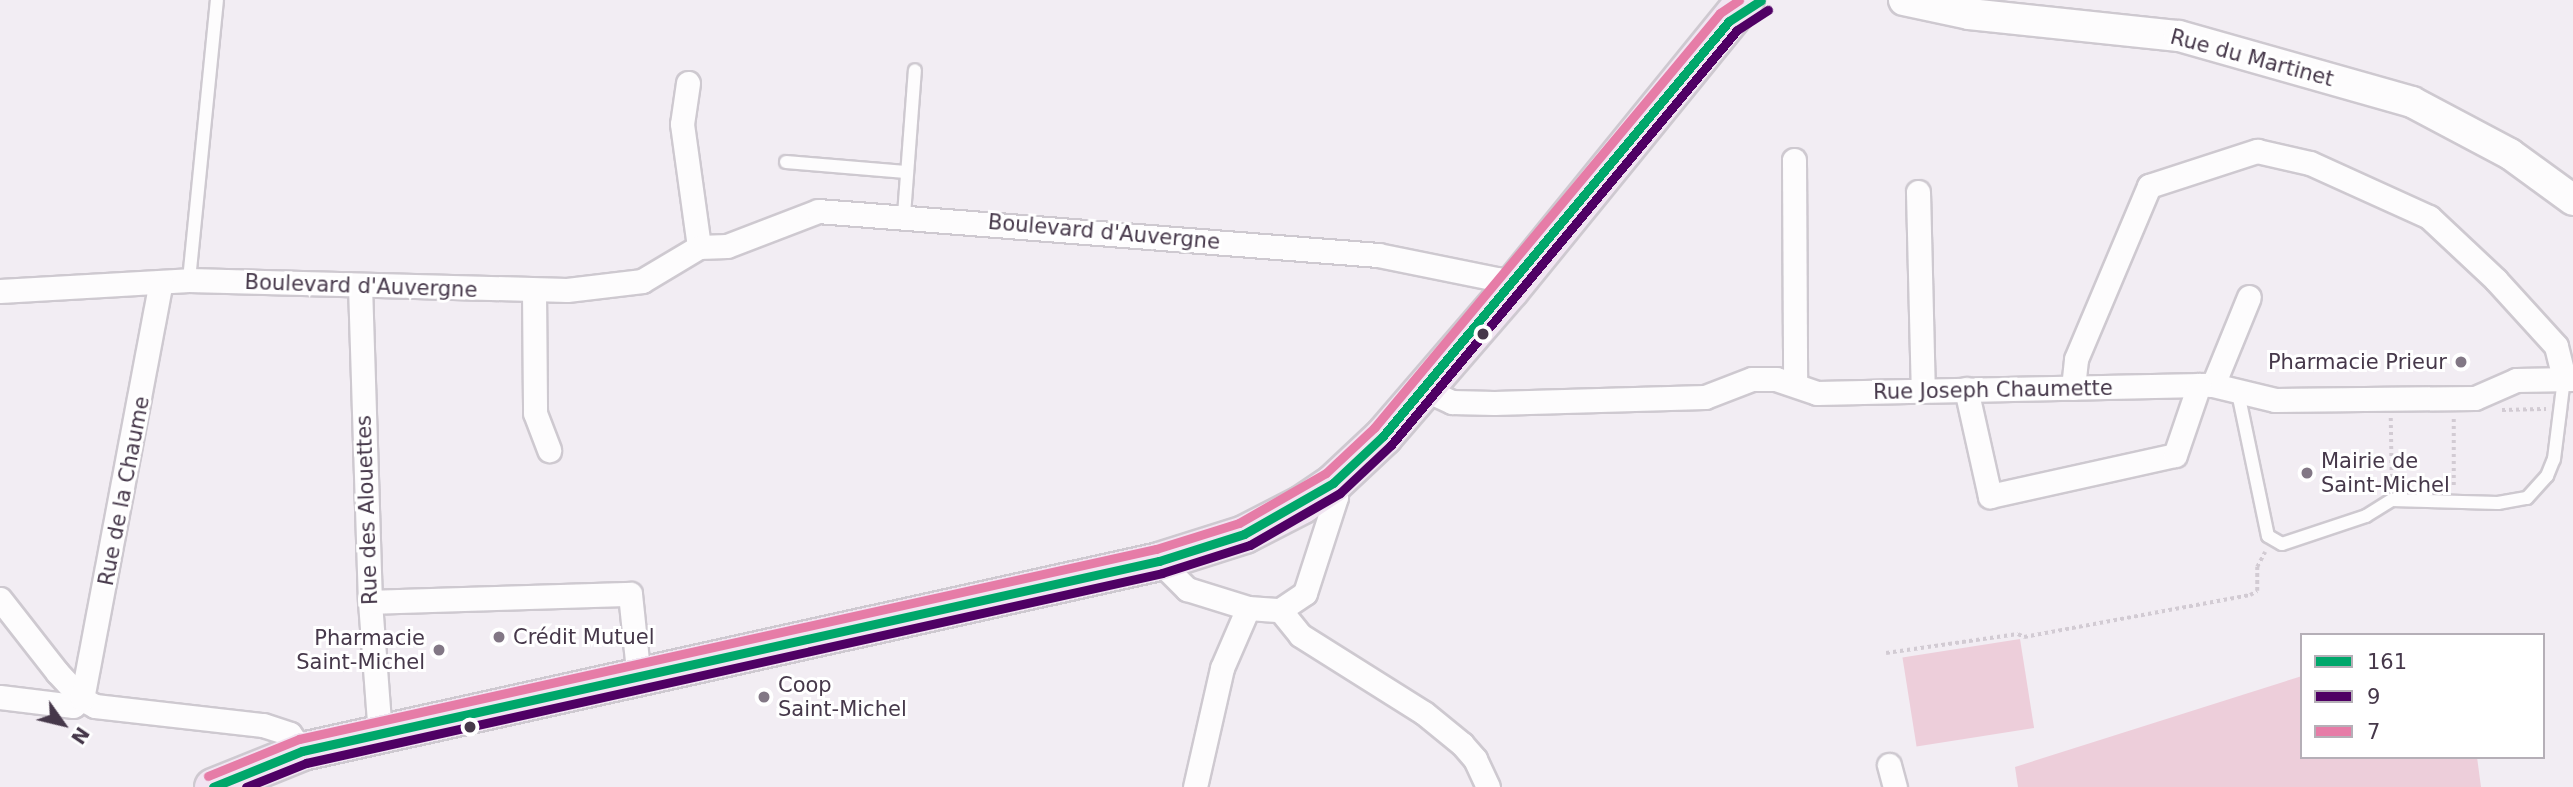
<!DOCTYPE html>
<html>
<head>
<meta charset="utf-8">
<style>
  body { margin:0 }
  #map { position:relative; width:2573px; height:787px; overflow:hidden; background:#f2edf3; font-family:"DejaVu Sans",sans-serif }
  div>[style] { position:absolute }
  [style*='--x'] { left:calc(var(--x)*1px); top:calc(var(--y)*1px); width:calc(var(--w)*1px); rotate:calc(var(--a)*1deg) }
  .green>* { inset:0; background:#edceda; transform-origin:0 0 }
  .path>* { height:3.5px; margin-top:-1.75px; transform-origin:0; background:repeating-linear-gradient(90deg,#d2cbd3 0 3.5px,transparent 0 7px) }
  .roads { filter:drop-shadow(2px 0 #cec9d0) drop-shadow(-2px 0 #cec9d0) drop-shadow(0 2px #cec9d0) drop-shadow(0 -2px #cec9d0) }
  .service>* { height:12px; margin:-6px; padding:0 6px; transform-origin:6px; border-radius:6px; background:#fdfcfd }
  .minor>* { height:23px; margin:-11.5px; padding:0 11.5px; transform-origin:11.5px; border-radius:11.5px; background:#fdfcfd }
  .tertiary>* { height:30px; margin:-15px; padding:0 15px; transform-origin:15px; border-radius:15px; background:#fdfcfd }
  .primary>* { height:37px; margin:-18.5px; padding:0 18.5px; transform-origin:18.5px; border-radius:18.5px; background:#f1e5f2 }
  .bus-1>* { height:9px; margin:-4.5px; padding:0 4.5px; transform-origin:4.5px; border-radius:4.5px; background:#00a76b }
  .bus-2>* { height:9px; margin:-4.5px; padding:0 4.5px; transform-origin:4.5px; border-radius:4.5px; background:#4f0064 }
  .bus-3>* { height:9px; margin:-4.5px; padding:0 4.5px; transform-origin:4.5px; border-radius:4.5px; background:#e67ca7 }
  .dots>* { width:19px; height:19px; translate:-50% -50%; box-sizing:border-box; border:4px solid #fff; border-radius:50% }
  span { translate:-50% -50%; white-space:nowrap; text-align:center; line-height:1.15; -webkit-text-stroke:6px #fff; paint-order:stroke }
  .street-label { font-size:21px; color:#46384a }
  .poi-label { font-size:21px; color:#46384a }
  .right { translate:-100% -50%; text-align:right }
  .left { translate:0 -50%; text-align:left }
  .legend { position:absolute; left:2300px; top:633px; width:245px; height:126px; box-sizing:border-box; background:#fff; border:2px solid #b5afb7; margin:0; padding:9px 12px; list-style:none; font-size:21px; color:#46384a }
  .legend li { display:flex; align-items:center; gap:14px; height:35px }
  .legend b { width:35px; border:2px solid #b5afb7 }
  .north { position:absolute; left:28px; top:689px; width:70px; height:70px; -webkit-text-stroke:5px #fff; paint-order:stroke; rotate:124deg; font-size:19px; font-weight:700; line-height:28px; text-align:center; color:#46384a }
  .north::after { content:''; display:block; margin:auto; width:24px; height:32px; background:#46384a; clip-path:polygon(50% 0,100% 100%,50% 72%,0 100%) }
</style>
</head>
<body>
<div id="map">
  <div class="green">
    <div style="left:2020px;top:639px;width:90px;height:119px;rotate:81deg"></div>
    <div style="clip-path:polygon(2302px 676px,2302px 757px,2477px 757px,2481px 787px,2018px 787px,2015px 767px)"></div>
  </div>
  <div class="path">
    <div style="--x:2502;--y:410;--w:44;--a:-1.3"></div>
    <div style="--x:2391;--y:418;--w:66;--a:89.1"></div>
    <div style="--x:2454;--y:419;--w:70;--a:90"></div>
    <div style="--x:1886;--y:653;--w:133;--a:-8.2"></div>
    <div style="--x:2018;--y:634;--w:7;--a:27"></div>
    <div style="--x:2024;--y:637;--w:230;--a:-10.5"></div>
    <div style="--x:2250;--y:595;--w:8;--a:-30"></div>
    <div style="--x:2257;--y:591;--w:24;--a:-90"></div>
    <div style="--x:2257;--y:567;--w:17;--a:-62"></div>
  </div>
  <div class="roads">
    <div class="service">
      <div style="--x:786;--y:162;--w:120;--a:4.8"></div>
      <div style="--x:904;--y:215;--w:145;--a:-85.7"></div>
      <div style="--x:189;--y:280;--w:281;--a:-84.3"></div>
      <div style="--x:2237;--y:388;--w:151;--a:78.2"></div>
      <div style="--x:2268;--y:536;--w:16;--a:30"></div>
      <div style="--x:2282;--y:544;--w:89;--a:-18.4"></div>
      <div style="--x:2366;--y:516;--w:31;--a:-32"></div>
      <div style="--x:2392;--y:500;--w:106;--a:1.6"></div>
      <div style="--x:2498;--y:503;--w:29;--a:-10"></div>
      <div style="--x:2527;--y:498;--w:30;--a:-48"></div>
      <div style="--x:2547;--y:476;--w:18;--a:-68"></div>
      <div style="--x:2554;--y:459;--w:81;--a:-82.9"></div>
    </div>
    <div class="minor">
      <div style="--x:688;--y:83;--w:41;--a:98.3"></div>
      <div style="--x:682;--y:124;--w:124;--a:82.1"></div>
      <div style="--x:1794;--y:160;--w:224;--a:89.7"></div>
      <div style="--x:1918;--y:192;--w:199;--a:88.6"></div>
      <div style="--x:360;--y:285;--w:317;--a:88.2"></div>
      <div style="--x:370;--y:602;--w:133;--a:85.7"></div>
      <div style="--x:0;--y:291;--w:189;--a:-3.3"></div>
      <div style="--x:189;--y:280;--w:378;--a:1.5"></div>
      <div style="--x:567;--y:290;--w:76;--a:-6.8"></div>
      <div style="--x:642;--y:281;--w:66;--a:-30.8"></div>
      <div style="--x:699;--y:247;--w:28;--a:-2"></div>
      <div style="--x:727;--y:246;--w:97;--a:-21"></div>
      <div style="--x:818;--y:211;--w:562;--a:4.49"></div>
      <div style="--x:1378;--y:255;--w:121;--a:11.4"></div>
      <div style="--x:1497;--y:279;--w:16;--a:38"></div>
      <div style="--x:534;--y:291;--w:122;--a:89.5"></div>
      <div style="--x:535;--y:413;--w:40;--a:69"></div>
      <div style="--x:2213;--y:385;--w:95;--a:-67.8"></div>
      <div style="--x:2073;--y:388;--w:29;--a:-84"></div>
      <div style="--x:2076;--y:359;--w:188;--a:-67.1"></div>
      <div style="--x:2149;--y:186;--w:114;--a:-18"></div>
      <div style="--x:2257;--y:151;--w:54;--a:12.8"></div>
      <div style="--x:2310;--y:163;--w:131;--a:24.4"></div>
      <div style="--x:2429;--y:217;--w:92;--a:43.2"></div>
      <div style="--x:2496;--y:280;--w:89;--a:47.7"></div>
      <div style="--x:2556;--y:346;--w:34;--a:76"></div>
      <div style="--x:1424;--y:389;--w:31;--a:25"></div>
      <div style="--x:1452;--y:402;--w:42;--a:1.4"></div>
      <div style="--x:1494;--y:403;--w:211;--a:-1.6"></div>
      <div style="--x:1705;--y:397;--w:50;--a:-21"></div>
      <div style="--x:1752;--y:379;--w:24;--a:0"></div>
      <div style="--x:1776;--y:379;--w:43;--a:18.9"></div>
      <div style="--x:1817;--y:393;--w:396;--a:-1.2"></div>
      <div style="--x:2213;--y:385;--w:64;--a:13.6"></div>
      <div style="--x:2275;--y:400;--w:200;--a:-0.6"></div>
      <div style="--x:2475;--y:398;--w:45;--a:-23.7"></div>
      <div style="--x:2516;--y:380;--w:57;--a:-1"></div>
      <div style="--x:1966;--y:389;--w:110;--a:77.4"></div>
      <div style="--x:1990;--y:496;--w:189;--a:-12.5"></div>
      <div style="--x:2175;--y:455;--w:74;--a:-71.1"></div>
      <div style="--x:1159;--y:561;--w:40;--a:45"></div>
      <div style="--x:1187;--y:589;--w:64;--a:17.3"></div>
      <div style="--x:0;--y:599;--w:93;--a:52"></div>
      <div style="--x:57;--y:672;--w:37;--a:47"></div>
      <div style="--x:82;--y:699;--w:15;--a:28"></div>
      <div style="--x:95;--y:706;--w:169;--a:6.5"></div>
      <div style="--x:263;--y:725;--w:28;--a:18"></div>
      <div style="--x:290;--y:734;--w:21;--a:55"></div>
      <div style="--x:370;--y:602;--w:260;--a:-1.8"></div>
      <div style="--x:630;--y:594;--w:85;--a:84"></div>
      <div style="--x:1280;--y:610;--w:32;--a:51"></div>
      <div style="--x:1300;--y:635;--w:146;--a:32.2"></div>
      <div style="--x:1424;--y:713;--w:49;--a:39.2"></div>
      <div style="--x:1462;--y:744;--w:20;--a:49"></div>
      <div style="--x:1475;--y:759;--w:31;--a:65"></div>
      <div style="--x:0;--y:697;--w:74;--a:7"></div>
      <div style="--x:73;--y:706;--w:11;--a:-38"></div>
      <div style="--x:82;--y:699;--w:424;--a:-79.3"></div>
      <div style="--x:1889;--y:765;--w:23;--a:75"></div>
      <div style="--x:1195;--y:787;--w:122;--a:-77.2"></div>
      <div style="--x:1222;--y:668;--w:65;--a:-66.6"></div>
      <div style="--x:1248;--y:608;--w:32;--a:4"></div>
      <div style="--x:1280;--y:610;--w:30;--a:-34"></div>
      <div style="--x:1305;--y:593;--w:101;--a:-72.1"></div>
      <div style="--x:1336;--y:497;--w:14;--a:-102"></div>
    </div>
    <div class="tertiary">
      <div style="--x:1904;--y:0;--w:66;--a:12.2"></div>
      <div style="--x:1969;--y:14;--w:211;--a:6"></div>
      <div style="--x:2179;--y:36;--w:242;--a:15.8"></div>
      <div style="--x:2412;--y:102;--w:111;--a:28"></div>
      <div style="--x:2510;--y:154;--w:78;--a:36.1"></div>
    </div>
    <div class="primary">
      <div style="--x:213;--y:787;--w:96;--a:-22"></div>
      <div style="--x:302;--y:751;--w:878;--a:-12.5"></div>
      <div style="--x:1159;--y:561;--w:89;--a:-17.6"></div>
      <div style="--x:1244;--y:534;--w:65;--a:-27.3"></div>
      <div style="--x:1302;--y:504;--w:37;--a:-34"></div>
      <div style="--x:1333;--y:483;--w:69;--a:-43.2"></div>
      <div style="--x:1383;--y:436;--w:194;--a:-49.2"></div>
      <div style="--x:1510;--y:289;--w:372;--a:-50.9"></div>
    </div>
  </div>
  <div class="bus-1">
    <div style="--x:213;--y:787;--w:96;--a:-22"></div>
    <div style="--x:302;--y:751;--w:878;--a:-12.5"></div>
    <div style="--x:1159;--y:561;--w:89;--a:-17.6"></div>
    <div style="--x:1244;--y:534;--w:103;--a:-29.8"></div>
    <div style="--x:1333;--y:483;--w:69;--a:-43.2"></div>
    <div style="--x:1383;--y:436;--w:540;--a:-50.18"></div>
    <div style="--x:1729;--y:21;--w:38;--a:-33"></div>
  </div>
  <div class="bus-2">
    <div style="--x:246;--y:787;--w:65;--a:-21.8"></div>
    <div style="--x:306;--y:763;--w:877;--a:-12.51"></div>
    <div style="--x:1162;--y:573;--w:92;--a:-17.7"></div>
    <div style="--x:1250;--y:545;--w:104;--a:-30"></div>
    <div style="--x:1340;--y:493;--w:70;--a:-43.3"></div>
    <div style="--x:1391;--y:445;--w:540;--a:-50.18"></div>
    <div style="--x:1737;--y:30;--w:37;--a:-33"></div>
  </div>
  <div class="bus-3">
    <div style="--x:208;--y:776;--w:98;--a:-22.1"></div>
    <div style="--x:299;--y:739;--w:878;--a:-12.5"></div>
    <div style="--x:1156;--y:549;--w:87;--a:-17.4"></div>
    <div style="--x:1239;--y:523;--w:100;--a:-29.9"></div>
    <div style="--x:1326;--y:473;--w:66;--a:-43.2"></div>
    <div style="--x:1374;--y:428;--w:540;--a:-50.18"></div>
    <div style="--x:1720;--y:13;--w:23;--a:-34"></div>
  </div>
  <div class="dots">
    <div style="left:1483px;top:334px;background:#46384a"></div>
    <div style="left:2461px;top:362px;background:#827785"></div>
    <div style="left:2307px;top:473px;background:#827785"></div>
    <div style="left:499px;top:637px;background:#827785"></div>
    <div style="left:439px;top:650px;background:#827785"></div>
    <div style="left:764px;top:697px;background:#827785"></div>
    <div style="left:470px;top:727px;background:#46384a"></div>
  </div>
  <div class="street-label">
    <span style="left:2252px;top:58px;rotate:15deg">Rue du Martinet</span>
    <span style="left:1104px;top:232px;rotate:5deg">Boulevard d'Auvergne</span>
    <span style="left:361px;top:286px;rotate:2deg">Boulevard d'Auvergne</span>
    <span style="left:1993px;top:390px;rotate:-1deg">Rue Joseph Chaumette</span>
    <span style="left:124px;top:491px;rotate:-79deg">Rue de la Chaume</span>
    <span style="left:367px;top:510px;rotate:-92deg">Rue des Alouettes</span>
  </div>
  <div class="poi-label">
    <span class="right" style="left:2447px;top:362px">Pharmacie Prieur</span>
    <span class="left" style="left:2321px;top:473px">Mairie de<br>Saint-Michel</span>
    <span class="left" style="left:513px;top:637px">Crédit Mutuel</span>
    <span class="right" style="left:425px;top:650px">Pharmacie<br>Saint-Michel</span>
    <span class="left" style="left:778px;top:697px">Coop<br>Saint-Michel</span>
  </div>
  <ul class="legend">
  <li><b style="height:9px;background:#00a76b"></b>161</li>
  <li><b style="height:9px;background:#4f0064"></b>9</li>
  <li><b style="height:9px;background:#e67ca7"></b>7</li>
  </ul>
  <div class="north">N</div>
</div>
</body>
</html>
